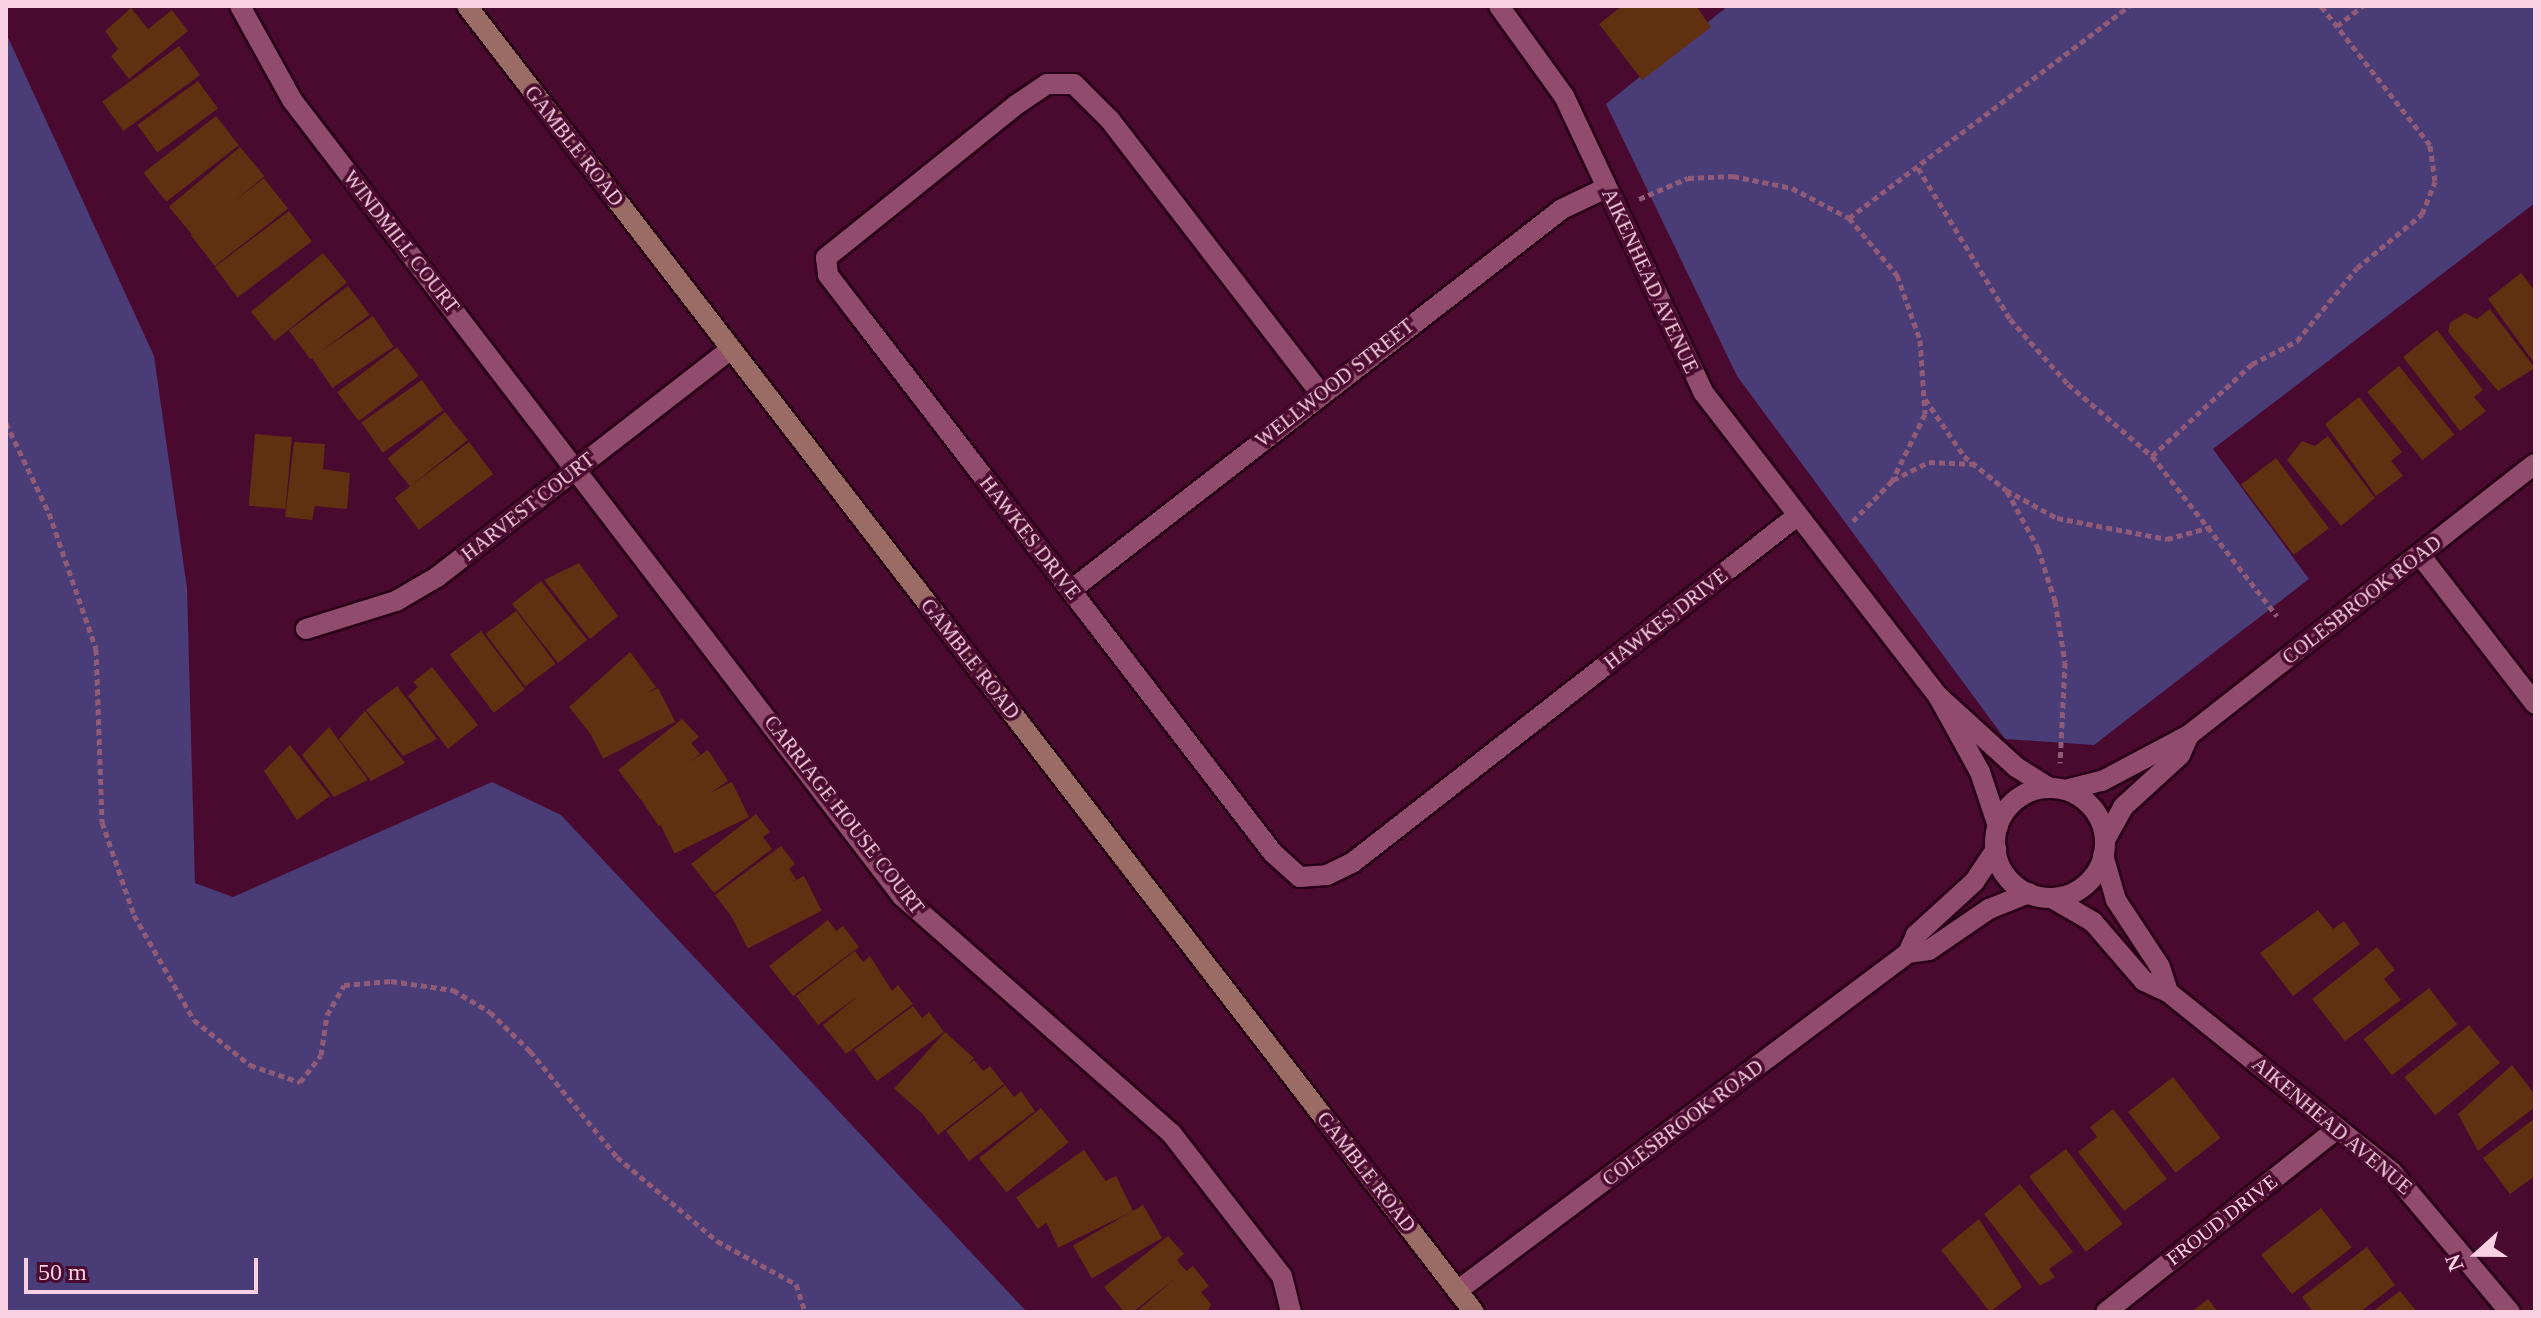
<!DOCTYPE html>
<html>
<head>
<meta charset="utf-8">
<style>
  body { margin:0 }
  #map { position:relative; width:2541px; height:1318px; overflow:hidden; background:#4a092e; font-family:Georgia,serif }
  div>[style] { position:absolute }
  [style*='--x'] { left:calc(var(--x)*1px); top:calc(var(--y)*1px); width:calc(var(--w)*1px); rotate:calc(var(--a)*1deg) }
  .green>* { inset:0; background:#493c77 }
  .building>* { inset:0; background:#603010; transform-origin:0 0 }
  .path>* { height:5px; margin-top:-2.5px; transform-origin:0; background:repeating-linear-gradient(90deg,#915a77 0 6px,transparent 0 10px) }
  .roads { filter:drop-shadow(2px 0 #280015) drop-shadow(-2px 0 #280015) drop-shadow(0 2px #280015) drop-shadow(0 -2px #280015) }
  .street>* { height:20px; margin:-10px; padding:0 10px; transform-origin:10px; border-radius:10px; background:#914b6d }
  .street>.ring { margin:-10px; padding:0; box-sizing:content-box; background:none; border:20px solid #914b6d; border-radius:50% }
  .secondary>* { height:20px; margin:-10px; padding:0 10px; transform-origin:10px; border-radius:10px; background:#9b6b66 }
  span { translate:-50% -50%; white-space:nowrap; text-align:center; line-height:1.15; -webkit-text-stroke:7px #4a092e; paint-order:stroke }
  .street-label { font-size:20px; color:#f9d0e1 }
  .frame { position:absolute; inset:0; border:8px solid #f9d0e1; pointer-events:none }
  .north { position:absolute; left:2437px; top:1214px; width:80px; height:80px; -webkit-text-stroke:6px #4a092e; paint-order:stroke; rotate:249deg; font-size:22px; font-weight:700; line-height:32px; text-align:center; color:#f9d0e1 }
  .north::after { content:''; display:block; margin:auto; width:28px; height:36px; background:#f9d0e1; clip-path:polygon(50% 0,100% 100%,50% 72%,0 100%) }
  .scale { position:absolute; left:24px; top:1258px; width:234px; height:36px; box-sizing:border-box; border:4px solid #f9d0e1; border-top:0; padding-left:10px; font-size:24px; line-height:28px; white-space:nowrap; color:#f9d0e1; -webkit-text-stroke:6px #4a092e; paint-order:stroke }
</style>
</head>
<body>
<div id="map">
  <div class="green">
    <div style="clip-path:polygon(1728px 6px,2535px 6px,2535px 203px,2213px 449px,2309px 579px,2094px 745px,2005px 739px,1737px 376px,1606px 104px)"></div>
    <div style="clip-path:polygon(6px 33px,154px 356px,187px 588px,195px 883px,233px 897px,492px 782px,561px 815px,1027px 1312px,6px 1312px)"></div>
  </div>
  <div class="building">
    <div style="clip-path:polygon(1622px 6px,1696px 6px,1711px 27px,1642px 80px,1599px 24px)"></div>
    <div style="clip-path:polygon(131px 8px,148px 29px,172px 10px,188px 31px,129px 79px,111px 56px,118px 49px,105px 31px)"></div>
    <div style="left:179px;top:46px;width:36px;height:95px;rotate:54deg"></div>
    <div style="left:198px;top:81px;width:34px;height:75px;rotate:54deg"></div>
    <div style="left:216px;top:116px;width:37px;height:92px;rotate:52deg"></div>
    <div style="left:240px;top:147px;width:38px;height:93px;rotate:50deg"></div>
    <div style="left:264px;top:178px;width:39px;height:93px;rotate:52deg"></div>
    <div style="left:289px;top:211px;width:38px;height:93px;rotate:53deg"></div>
    <div style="left:323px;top:253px;width:38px;height:93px;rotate:51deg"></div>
    <div style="clip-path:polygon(2521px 273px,2535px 291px,2535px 364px,2488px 299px)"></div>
    <div style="left:348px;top:286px;width:36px;height:74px;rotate:53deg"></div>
    <div style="clip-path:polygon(2490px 309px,2535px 368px,2498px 391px,2448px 332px,2450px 323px,2465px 313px,2477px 319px)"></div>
    <div style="left:373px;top:316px;width:37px;height:74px;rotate:56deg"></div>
    <div style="clip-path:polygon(2437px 330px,2483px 390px,2474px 397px,2486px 411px,2460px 431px,2403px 357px)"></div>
    <div style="left:397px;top:347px;width:36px;height:75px;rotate:53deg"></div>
    <div style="left:2399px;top:366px;width:88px;height:41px;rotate:51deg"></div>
    <div style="left:422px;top:380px;width:37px;height:74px;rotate:55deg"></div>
    <div style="clip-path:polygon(2359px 397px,2402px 452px,2391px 461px,2403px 476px,2376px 496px,2325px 424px)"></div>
    <div style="left:445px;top:412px;width:36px;height:74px;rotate:51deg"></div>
    <div style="left:255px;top:434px;width:37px;height:72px;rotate:5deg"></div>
    <div style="clip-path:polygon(2328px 436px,2375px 498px,2341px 526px,2287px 460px,2302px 441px,2315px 446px)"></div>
    <div style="clip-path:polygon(294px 442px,325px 444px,323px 469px,350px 473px,347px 509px,315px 506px,312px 520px,285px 517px)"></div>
    <div style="left:469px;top:442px;width:40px;height:93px;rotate:53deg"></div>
    <div style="left:2276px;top:458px;width:88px;height:44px;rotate:53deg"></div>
    <div style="clip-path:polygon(579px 563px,618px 616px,590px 639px,544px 580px)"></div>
    <div style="left:541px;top:581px;width:75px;height:37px;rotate:52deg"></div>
    <div style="left:516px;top:611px;width:66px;height:38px;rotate:53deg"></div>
    <div style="left:481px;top:631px;width:73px;height:39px;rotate:53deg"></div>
    <div style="clip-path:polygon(630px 652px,656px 687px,592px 736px,569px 707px)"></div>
    <div style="clip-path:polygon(432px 667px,478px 725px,448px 749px,408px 696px,418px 687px,413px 682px)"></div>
    <div style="clip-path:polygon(397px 686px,437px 739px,403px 756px,366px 710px)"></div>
    <div style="left:658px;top:688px;width:38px;height:81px;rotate:63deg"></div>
    <div style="clip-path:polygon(365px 711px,405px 763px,371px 781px,339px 739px)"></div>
    <div style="clip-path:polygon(682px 719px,699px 737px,691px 743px,700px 754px,641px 800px,618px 770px)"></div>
    <div style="clip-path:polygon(329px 727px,368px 780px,334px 797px,302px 755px)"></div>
    <div style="clip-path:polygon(290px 745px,330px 796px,297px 820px,264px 771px)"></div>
    <div style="left:708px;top:750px;width:37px;height:83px;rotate:57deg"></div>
    <div style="left:732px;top:782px;width:39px;height:83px;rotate:64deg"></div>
    <div style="clip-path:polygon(756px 814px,770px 832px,763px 837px,772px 849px,714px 893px,691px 864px)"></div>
    <div style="clip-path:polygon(781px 846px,795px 864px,789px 869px,796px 879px,738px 925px,715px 895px)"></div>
    <div style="left:804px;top:876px;width:39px;height:83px;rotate:63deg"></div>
    <div style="clip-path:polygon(2318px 910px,2333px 929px,2344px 921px,2360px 944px,2293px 996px,2260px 953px)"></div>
    <div style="clip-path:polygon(828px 920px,836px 931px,843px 926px,859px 947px,793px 996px,769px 966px)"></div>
    <div style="clip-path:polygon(2377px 947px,2395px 970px,2384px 979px,2401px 1000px,2345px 1041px,2312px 999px)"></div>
    <div style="clip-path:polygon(855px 951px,863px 962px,870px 956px,892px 991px,898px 985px,913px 1004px,846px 1054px,823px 1025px,858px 996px,818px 1025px,796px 996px)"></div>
    <div style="left:2429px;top:988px;width:46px;height:83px;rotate:52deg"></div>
    <div style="clip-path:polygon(913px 1006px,922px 1018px,929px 1012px,944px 1032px,877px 1081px,854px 1050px)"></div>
    <div style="left:2469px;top:1025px;width:49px;height:83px;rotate:51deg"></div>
    <div style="left:945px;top:1032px;width:39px;height:76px;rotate:42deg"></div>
    <div style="clip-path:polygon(974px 1060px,983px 1071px,990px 1066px,1004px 1084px,938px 1135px,916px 1105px)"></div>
    <div style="clip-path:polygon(2512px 1065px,2535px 1095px,2535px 1107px,2478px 1151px,2458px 1114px)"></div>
    <div style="left:2173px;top:1077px;width:77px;height:57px;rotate:52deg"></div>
    <div style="clip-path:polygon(1005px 1085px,1014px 1097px,1021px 1091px,1035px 1111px,969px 1161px,946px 1131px)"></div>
    <div style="left:1041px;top:1108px;width:44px;height:80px;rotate:51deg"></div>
    <div style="clip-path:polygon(2113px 1109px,2167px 1179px,2124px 1211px,2078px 1152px,2097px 1137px,2090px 1127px)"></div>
    <div style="clip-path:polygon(2535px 1118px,2535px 1176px,2510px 1194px,2483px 1158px)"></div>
    <div style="left:2066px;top:1149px;width:94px;height:46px;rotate:53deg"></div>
    <div style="left:1084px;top:1150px;width:38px;height:83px;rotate:55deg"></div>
    <div style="left:1116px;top:1176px;width:39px;height:83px;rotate:64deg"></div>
    <div style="clip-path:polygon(2020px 1184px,2073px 1252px,2049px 1269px,2055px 1277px,2040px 1286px,1984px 1214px)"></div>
    <div style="left:1143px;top:1205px;width:38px;height:81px;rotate:60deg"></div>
    <div style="left:2321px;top:1208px;width:50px;height:76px;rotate:52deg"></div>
    <div style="clip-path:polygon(1979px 1219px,2022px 1287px,1990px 1312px,1941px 1250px)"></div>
    <div style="clip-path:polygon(1168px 1236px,1184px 1254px,1177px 1260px,1186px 1271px,1193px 1266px,1209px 1286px,1201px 1292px,1211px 1304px,1207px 1312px,1136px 1312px,1177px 1277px,1133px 1312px,1124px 1312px,1104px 1287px)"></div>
    <div style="clip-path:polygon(2367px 1247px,2395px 1285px,2360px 1312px,2313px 1312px,2302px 1297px)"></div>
    <div style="clip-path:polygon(2400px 1291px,2417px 1312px,2372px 1312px)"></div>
    <div style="clip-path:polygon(2208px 1299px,2218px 1312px,2191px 1312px)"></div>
  </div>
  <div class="path">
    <div style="--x:2337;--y:26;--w:33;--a:-38"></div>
    <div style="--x:1918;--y:168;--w:177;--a:58.6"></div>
    <div style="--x:2010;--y:319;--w:87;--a:48.3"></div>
    <div style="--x:2068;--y:384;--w:111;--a:40.6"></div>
    <div style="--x:2152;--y:456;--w:203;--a:52"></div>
    <div style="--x:1639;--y:199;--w:53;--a:-23.2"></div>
    <div style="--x:1688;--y:178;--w:45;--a:-2.5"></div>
    <div style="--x:1733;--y:176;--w:60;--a:11.5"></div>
    <div style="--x:1792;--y:188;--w:64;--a:27.8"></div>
    <div style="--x:1849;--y:218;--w:75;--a:49.9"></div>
    <div style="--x:1897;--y:275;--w:69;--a:70.5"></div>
    <div style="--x:1920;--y:340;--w:74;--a:86.1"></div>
    <div style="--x:1925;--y:414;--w:75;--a:116.2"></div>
    <div style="--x:1892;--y:481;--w:57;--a:134.3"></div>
    <div style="--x:1849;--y:218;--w:351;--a:-37.1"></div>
    <div style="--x:1925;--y:399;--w:69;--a:55.6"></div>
    <div style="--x:1964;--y:456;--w:54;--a:39"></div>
    <div style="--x:2006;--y:490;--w:58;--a:28.8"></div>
    <div style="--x:2057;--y:518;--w:112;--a:10.8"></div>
    <div style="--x:2167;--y:539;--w:46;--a:-15.3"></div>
    <div style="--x:6;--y:423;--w:100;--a:64.5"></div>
    <div style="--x:49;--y:513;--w:144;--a:70.9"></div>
    <div style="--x:96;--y:649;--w:173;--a:88"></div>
    <div style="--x:102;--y:822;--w:98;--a:71"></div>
    <div style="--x:134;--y:915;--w:121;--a:60.3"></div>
    <div style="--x:194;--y:1020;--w:72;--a:38.8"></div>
    <div style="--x:250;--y:1065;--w:53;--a:18.8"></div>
    <div style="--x:300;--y:1082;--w:34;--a:-52"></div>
    <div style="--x:321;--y:1055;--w:40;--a:-81.5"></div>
    <div style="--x:327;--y:1015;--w:34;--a:-60"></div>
    <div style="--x:344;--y:985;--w:47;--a:-4.9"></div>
    <div style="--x:391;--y:981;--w:63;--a:8.3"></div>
    <div style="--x:453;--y:990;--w:43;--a:30.7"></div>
    <div style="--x:490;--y:1012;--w:56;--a:44.3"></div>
    <div style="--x:530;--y:1051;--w:137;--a:50.6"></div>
    <div style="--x:617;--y:1157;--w:131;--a:40"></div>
    <div style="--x:717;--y:1241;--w:90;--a:28.6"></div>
    <div style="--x:796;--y:1284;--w:29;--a:72"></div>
    <div style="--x:2152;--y:456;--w:136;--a:-42.6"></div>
    <div style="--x:2252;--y:364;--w:51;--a:-27.1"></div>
    <div style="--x:2297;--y:341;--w:94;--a:-50.6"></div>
    <div style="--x:2357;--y:268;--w:85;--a:-39.7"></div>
    <div style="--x:2422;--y:214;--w:35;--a:-68"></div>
    <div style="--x:2435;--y:181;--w:36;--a:-98"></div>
    <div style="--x:2430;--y:145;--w:177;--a:-128.1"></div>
    <div style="--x:1893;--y:480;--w:40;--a:-26.6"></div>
    <div style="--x:1929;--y:462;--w:45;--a:2.5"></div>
    <div style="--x:2007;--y:491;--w:65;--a:61.5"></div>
    <div style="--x:2038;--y:548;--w:56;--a:72.2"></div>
    <div style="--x:2055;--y:601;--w:62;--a:80.7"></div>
    <div style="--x:2065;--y:662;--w:101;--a:92.8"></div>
  </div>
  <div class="roads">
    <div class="street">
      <div style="--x:240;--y:6;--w:107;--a:61"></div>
      <div style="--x:292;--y:100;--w:1003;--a:52.54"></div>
      <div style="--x:902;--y:896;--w:359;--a:41.4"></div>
      <div style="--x:1171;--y:1133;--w:181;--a:52.2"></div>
      <div style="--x:1282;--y:1276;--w:37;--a:76"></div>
      <div style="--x:1499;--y:6;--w:111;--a:54.2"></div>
      <div style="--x:1564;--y:96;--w:327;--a:64.8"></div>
      <div style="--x:1703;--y:392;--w:384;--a:52.3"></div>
      <div style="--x:1938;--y:696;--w:105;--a:42.3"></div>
      <div style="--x:2016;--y:767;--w:39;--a:32"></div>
      <div style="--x:1321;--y:394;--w:347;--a:-127.6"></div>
      <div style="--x:1109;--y:119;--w:49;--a:-135"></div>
      <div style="--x:1074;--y:84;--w:27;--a:180"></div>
      <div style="--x:1047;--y:84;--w:37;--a:146"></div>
      <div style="--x:1016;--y:105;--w:244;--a:141.2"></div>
      <div style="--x:826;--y:258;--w:17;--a:83"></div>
      <div style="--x:828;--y:275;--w:49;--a:52.4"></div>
      <div style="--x:858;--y:314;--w:680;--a:52.41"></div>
      <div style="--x:1273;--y:853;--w:36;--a:42"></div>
      <div style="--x:1300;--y:877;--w:27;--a:-4"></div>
      <div style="--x:1327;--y:875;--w:28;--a:-26"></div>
      <div style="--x:1352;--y:863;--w:564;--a:-37.95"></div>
      <div style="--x:2420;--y:555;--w:188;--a:52.3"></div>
      <div style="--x:1071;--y:590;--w:621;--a:-37.81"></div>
      <div style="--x:1562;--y:209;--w:49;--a:-25.5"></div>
      <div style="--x:306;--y:629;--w:94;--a:-17.3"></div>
      <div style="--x:396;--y:601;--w:48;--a:-30.3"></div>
      <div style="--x:437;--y:577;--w:372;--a:-37.8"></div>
      <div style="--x:1938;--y:696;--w:87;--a:61.1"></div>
      <div style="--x:1980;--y:772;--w:57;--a:71.6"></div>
      <div class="ring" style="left:1995px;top:788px;width:90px;height:90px"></div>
      <div style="--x:2065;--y:790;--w:38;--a:-14"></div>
      <div style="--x:2102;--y:781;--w:98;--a:-27.9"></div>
      <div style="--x:2189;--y:735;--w:439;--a:-38.1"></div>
      <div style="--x:2105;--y:840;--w:38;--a:-61"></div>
      <div style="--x:2123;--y:807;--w:77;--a:-42.4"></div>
      <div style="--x:2180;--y:755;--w:22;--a:-66"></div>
      <div style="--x:2103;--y:855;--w:47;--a:73.9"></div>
      <div style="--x:2116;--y:900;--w:80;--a:56.7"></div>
      <div style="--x:2160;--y:967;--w:26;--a:72"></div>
      <div style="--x:2052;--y:898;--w:48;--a:30.3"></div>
      <div style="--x:2093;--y:922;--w:78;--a:49.2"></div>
      <div style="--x:2144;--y:981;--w:26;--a:25"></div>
      <div style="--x:2168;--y:992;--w:287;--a:38.8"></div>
      <div style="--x:2392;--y:1172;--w:183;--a:49.9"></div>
      <div style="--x:1908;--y:953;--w:21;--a:-8"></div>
      <div style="--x:1929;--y:950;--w:73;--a:-34.3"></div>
      <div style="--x:1989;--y:909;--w:43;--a:-21.8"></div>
      <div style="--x:1457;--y:1291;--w:564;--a:-36.85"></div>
      <div style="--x:1908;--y:953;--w:20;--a:-66"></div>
      <div style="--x:1916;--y:935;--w:79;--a:-42.4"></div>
      <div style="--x:1974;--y:882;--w:40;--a:-56"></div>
      <div style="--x:2106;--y:1312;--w:296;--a:-38.4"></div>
    </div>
    <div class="secondary">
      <div style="--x:467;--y:6;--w:1649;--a:52.37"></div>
    </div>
  </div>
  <div class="street-label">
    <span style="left:574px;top:146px;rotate:52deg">GAMBLE ROAD</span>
    <span style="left:401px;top:242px;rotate:52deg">WINDMILL COURT</span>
    <span style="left:1650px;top:281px;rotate:65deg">AIKENHEAD AVENUE</span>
    <span style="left:1335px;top:383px;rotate:-38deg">WELLWOOD STREET</span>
    <span style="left:528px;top:507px;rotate:-38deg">HARVEST COURT</span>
    <span style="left:1030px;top:538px;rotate:52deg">HAWKES DRIVE</span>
    <span style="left:2362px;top:600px;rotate:-38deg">COLESBROOK ROAD</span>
    <span style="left:1666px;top:619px;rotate:-38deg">HAWKES DRIVE</span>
    <span style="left:970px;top:659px;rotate:52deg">GAMBLE ROAD</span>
    <span style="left:844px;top:815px;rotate:52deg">CARRIAGE HOUSE COURT</span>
    <span style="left:1683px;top:1123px;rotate:-37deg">COLESBROOK ROAD</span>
    <span style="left:2332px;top:1126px;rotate:40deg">AIKENHEAD AVENUE</span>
    <span style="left:1366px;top:1172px;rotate:52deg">GAMBLE ROAD</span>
    <span style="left:2222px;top:1220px;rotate:-38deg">FROUD DRIVE</span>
  </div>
  <div class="frame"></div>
  <div class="north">N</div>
  <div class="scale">50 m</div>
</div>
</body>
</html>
